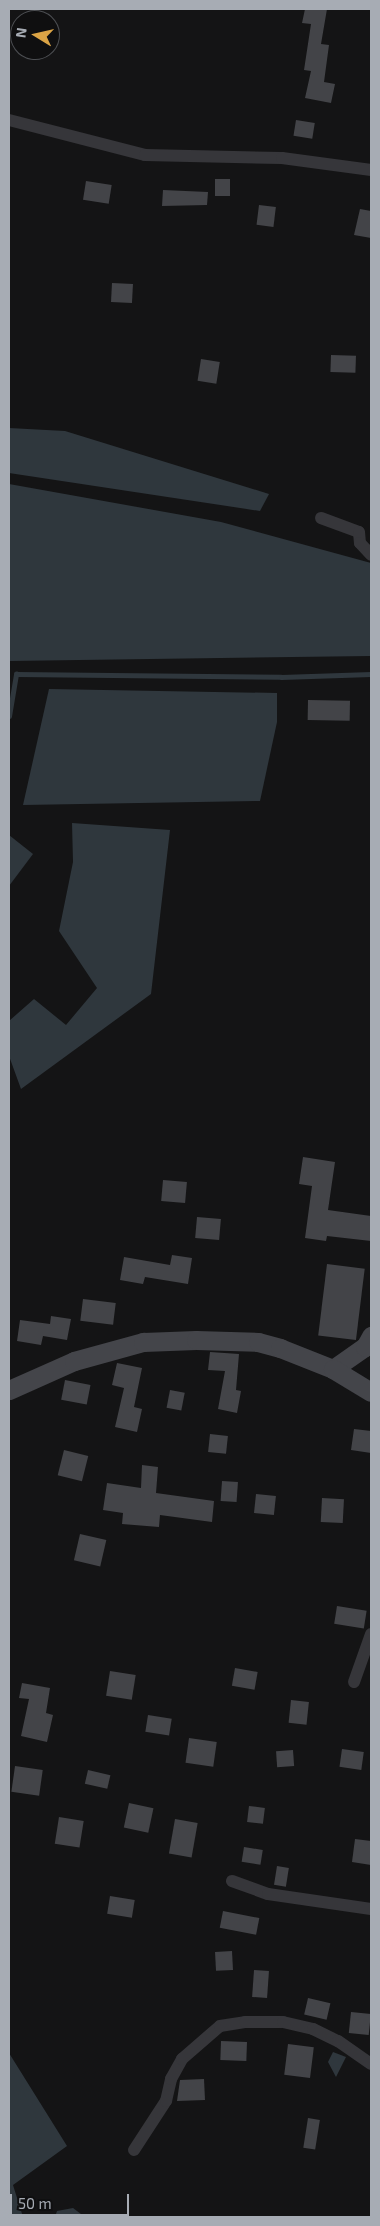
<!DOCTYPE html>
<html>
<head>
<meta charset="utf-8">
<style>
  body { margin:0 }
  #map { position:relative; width:380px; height:2226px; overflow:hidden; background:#141415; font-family:"Exo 2",sans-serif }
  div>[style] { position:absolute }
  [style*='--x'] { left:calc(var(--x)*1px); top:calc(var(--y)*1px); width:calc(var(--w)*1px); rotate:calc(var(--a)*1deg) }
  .water>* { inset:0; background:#2f373d }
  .stream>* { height:5px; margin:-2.5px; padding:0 2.5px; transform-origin:2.5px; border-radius:2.5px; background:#2f373d }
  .building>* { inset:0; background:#434448; transform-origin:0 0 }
  .street>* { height:12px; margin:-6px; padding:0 6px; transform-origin:6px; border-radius:6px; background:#36363a }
  .secondary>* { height:19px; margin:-9.5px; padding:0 9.5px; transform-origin:9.5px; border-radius:9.5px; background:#44454a }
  span { translate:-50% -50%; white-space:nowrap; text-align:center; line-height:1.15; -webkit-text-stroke:5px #0f0f10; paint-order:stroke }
  .frame { position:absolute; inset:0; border:10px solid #a7acb4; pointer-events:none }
  .north { position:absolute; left:10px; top:10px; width:50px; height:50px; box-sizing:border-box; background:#0f0f10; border:1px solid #4c4e52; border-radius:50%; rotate:279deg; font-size:14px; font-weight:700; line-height:20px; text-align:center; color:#a7acb4 }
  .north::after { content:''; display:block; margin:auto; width:18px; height:22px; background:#dba446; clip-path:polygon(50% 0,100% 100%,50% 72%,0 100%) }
  .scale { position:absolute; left:10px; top:2194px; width:119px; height:22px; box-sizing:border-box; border:2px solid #a7acb4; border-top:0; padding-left:6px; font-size:15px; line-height:18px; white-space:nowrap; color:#a7acb4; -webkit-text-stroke:4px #0f0f10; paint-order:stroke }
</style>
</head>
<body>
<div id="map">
  <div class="water">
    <div style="clip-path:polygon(9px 428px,65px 431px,269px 494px,260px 511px,9px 473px)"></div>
    <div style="clip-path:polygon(9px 484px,221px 522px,371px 563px,371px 656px,9px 661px)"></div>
    <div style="clip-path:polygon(49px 689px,277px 693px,277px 722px,260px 801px,23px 805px)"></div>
    <div style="clip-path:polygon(72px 823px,170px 830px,151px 994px,21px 1089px,9px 1056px,9px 1021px,34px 999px,66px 1025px,97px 988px,59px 931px,73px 862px)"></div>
    <div style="clip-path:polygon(9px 835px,33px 854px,9px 886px)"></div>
    <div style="clip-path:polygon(333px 2052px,346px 2057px,336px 2077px,328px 2062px)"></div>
    <div style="clip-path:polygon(9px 2053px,67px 2146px,13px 2185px,23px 2217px,9px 2217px)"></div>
    <div style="clip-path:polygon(73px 2208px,85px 2217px,55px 2217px,57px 2211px)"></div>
  </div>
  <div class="stream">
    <div style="--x:9;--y:716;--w:43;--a:-80.5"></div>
    <div style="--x:16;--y:674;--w:265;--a:0.6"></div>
    <div style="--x:281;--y:677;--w:90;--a:-1.9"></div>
  </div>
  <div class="building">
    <div style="clip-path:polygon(305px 9px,327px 9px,321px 44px,329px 45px,324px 82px,335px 84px,331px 103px,305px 98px,311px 71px,304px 70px,311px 24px,302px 23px)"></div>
    <div style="left:296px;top:120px;width:19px;height:16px;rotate:9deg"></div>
    <div style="left:215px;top:179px;width:15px;height:17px"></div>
    <div style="left:86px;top:181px;width:26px;height:19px;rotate:9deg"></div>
    <div style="clip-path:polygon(163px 190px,208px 192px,207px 205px,162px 206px)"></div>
    <div style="left:259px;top:205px;width:17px;height:20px;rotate:7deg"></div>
    <div style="clip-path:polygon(360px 209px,371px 211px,371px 238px,354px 235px)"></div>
    <div style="left:112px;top:283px;width:21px;height:19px;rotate:3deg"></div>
    <div style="left:331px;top:355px;width:25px;height:17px;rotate:2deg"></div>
    <div style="left:201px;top:359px;width:19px;height:22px;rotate:9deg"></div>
    <div style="left:308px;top:700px;width:42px;height:20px;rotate:1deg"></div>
    <div style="clip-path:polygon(303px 1157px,335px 1162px,328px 1210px,371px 1216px,371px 1241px,327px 1236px,326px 1241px,305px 1238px,312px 1186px,299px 1184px)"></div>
    <div style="left:163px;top:1180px;width:24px;height:21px;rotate:5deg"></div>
    <div style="left:197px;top:1217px;width:24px;height:21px;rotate:5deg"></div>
    <div style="clip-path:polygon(172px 1255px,192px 1258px,188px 1284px,145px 1277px,143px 1284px,120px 1280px,124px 1257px,170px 1265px)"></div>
    <div style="left:327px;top:1264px;width:38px;height:72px;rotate:7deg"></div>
    <div style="left:83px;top:1299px;width:33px;height:22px;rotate:7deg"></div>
    <div style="clip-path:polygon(51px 1316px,71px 1319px,67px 1340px,43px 1336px,41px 1345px,17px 1341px,20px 1320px,50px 1324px)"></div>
    <div style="clip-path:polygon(210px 1352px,239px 1354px,236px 1390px,241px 1391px,237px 1413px,218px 1409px,225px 1371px,208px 1370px)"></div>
    <div style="clip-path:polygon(117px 1363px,142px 1368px,134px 1407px,142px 1409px,137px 1432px,115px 1427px,124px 1388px,112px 1385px)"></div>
    <div style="left:65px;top:1380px;width:26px;height:20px;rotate:11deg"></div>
    <div style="left:170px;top:1390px;width:15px;height:18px;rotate:11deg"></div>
    <div style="clip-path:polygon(354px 1429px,371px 1431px,371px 1453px,351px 1450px)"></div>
    <div style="left:210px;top:1434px;width:18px;height:18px;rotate:6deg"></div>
    <div style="left:64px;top:1450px;width:25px;height:26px;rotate:14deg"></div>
    <div style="clip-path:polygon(142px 1465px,158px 1467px,156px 1493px,214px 1501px,212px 1522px,160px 1515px,159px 1527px,122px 1524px,123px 1513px,103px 1510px,107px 1483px,141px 1488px)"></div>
    <div style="left:222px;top:1481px;width:16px;height:20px;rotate:4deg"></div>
    <div style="left:256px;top:1494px;width:20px;height:19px;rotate:6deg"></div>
    <div style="left:322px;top:1498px;width:22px;height:24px;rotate:3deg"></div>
    <div style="left:80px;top:1534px;width:27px;height:27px;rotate:13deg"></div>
    <div style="left:337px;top:1606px;width:30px;height:18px;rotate:9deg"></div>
    <div style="left:235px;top:1668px;width:23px;height:18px;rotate:10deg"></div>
    <div style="left:110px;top:1671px;width:26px;height:25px;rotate:9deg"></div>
    <div style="clip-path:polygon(22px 1683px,50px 1688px,46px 1713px,53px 1715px,47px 1742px,21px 1736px,29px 1699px,19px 1698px)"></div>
    <div style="left:291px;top:1700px;width:18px;height:23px;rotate:6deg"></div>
    <div style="left:148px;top:1715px;width:24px;height:17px;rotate:9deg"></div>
    <div style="left:189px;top:1738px;width:28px;height:25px;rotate:8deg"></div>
    <div style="left:342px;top:1749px;width:22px;height:18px;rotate:8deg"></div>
    <div style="left:293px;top:1750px;width:16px;height:17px;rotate:86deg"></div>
    <div style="left:15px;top:1766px;width:28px;height:26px;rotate:8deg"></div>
    <div style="left:88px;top:1770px;width:23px;height:14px;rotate:13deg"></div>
    <div style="left:129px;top:1803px;width:25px;height:25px;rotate:12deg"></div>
    <div style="left:249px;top:1806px;width:16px;height:16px;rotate:7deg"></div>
    <div style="left:59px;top:1817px;width:25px;height:27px;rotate:9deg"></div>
    <div style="left:175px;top:1819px;width:23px;height:35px;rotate:10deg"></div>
    <div style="clip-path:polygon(355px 1839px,371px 1841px,371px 1865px,352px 1862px)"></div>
    <div style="left:244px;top:1847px;width:19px;height:15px;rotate:9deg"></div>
    <div style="left:277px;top:1866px;width:12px;height:19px;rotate:9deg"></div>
    <div style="left:110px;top:1896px;width:25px;height:18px;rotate:9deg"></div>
    <div style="left:223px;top:1911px;width:37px;height:17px;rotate:11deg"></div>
    <div style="left:232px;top:1951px;width:19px;height:17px;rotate:87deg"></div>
    <div style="left:254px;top:1970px;width:15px;height:27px;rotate:4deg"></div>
    <div style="left:308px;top:1998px;width:23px;height:17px;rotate:13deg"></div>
    <div style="left:351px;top:2012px;width:20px;height:21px;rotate:6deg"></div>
    <div style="left:221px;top:2041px;width:26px;height:19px;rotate:2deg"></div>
    <div style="left:288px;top:2044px;width:26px;height:31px;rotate:7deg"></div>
    <div style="clip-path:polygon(204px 2079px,205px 2100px,177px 2101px,180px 2080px)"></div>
    <div style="left:308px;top:2118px;width:12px;height:30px;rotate:9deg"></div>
  </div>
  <div class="street">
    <div style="--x:9;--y:120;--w:140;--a:14.4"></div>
    <div style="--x:145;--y:155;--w:137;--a:1.3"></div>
    <div style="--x:282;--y:158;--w:90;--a:7.7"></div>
    <div style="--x:321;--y:518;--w:40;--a:20.2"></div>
    <div style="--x:359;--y:532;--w:11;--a:85"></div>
    <div style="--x:360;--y:543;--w:16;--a:47"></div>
    <div style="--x:354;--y:1682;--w:51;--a:-70.5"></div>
    <div style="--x:232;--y:1881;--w:38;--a:20"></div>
    <div style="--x:268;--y:1894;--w:104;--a:8.3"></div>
    <div style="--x:134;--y:2150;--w:59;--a:-56.9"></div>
    <div style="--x:166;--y:2101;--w:23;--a:-77"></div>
    <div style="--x:171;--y:2079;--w:23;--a:-61"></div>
    <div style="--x:182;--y:2059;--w:50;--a:-41"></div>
    <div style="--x:220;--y:2026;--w:25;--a:-9"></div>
    <div style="--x:245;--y:2022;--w:38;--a:0"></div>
    <div style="--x:283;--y:2022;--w:31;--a:13"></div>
    <div style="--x:313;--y:2029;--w:28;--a:26"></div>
    <div style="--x:338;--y:2041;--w:40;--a:34.9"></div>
  </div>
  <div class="secondary">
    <div style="--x:333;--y:1369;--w:39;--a:-35"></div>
    <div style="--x:365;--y:1347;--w:13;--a:-61"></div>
    <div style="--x:9;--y:1390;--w:71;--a:-24"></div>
    <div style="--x:74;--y:1361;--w:72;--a:-15.4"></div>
    <div style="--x:143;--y:1342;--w:53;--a:-2.2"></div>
    <div style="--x:196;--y:1340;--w:62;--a:1.8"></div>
    <div style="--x:258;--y:1342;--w:23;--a:15"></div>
    <div style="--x:280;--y:1348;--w:57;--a:21.6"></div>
    <div style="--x:333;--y:1369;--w:44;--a:31.2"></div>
  </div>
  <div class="frame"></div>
  <div class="north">N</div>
  <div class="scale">50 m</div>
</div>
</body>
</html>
